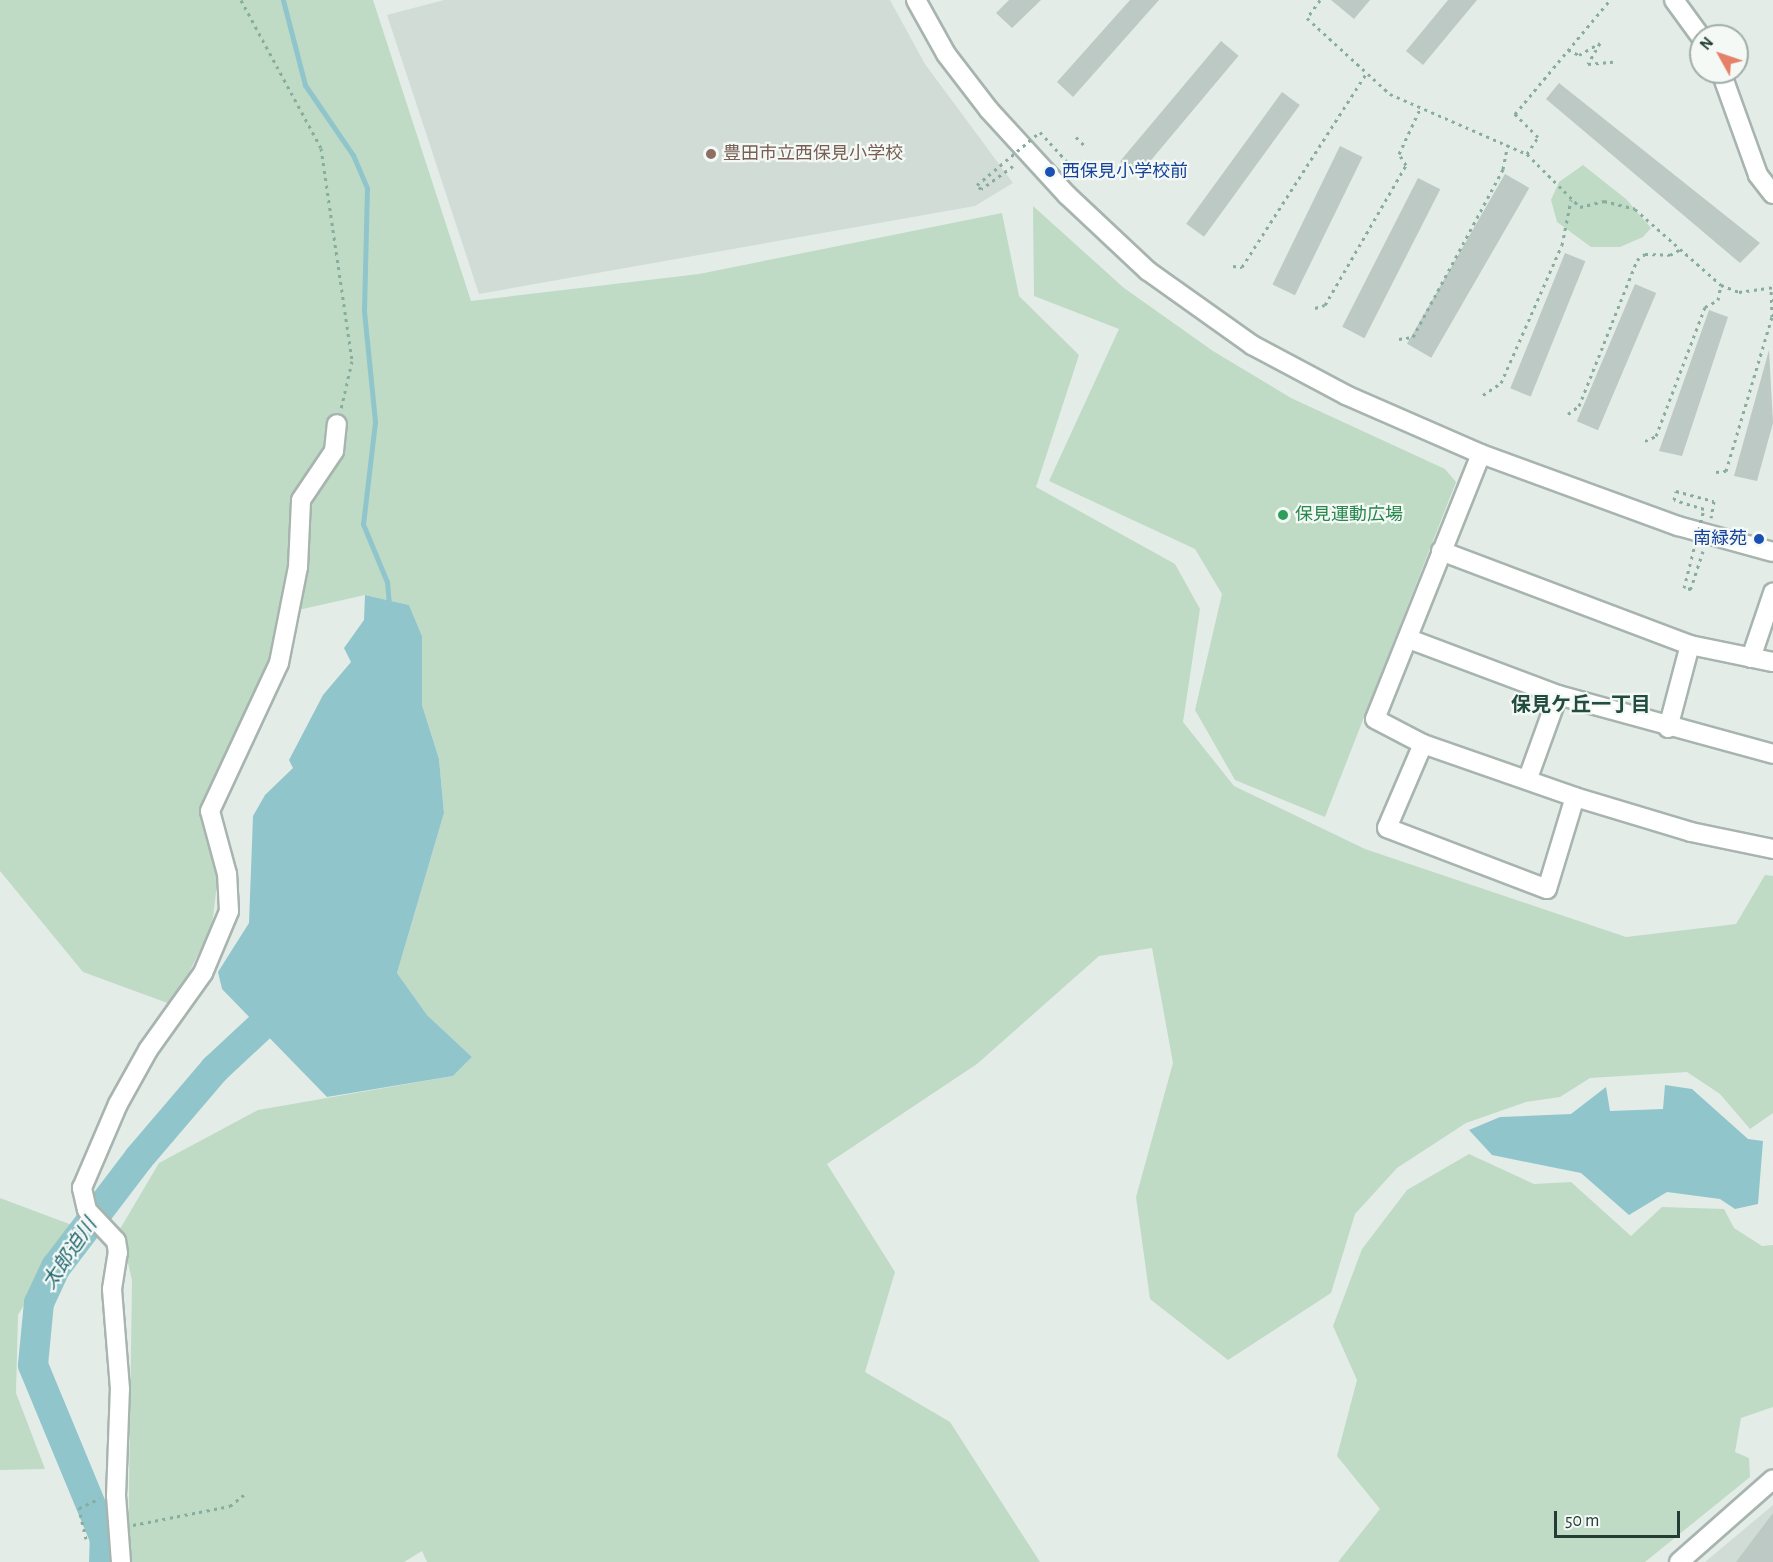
<!DOCTYPE html>
<html>
<head>
<meta charset="utf-8">
<style>
  body { margin:0 }
  #map { position:relative; width:1773px; height:1562px; overflow:hidden; background:#e4ece8; font-family:"Alegreya Sans","Noto Sans JP",sans-serif }
  div>[style] { position:absolute }
  [style*='--x'] { left:calc(var(--x)*1px); top:calc(var(--y)*1px); width:calc(var(--w)*1px); rotate:calc(var(--a)*1deg) }
  .built>* { inset:0; background:#d2dcd7 }
  .green>* { inset:0; background:#bfdbc5 }
  .water>* { inset:0; background:#91c5cc }
  .stream>* { height:5px; margin:-2.5px; padding:0 2.5px; transform-origin:2.5px; border-radius:2.5px; background:#91c5cc }
  .river>* { height:30px; margin:-15px; padding:0 15px; transform-origin:15px; border-radius:15px; background:#91c5cc }
  .building>* { inset:0; background:#bcc9c4; transform-origin:0 0 }
  .path>* { height:3px; margin-top:-1.5px; transform-origin:0; background:repeating-linear-gradient(90deg,#87ad9f 0 3px,transparent 0 7.5px) }
  .roads { filter:drop-shadow(2px 0 #a7b4af) drop-shadow(-2px 0 #a7b4af) drop-shadow(0 2px #a7b4af) drop-shadow(0 -2px #a7b4af) }
  .minor>* { height:18px; margin:-9px; padding:0 9px; transform-origin:9px; border-radius:9px; background:#fff }
  .path-bridge>* { height:3px; margin-top:-1.5px; transform-origin:0; background:repeating-linear-gradient(90deg,#87ad9f 0 3px,transparent 0 7.5px) }
  .dots>* { width:16px; height:16px; translate:-50% -50%; box-sizing:border-box; border:3px solid #f4f9f6; border-radius:50% }
  span { translate:-50% -50%; white-space:nowrap; text-align:center; line-height:1.15; -webkit-text-stroke:4.5px #f4f9f6; paint-order:stroke }
  .education-label { font-size:18px; color:#785e54 }
  .left { translate:0 -50%; text-align:left }
  .transit-label { font-size:18px; color:#164399 }
  .right { translate:-100% -50%; text-align:right }
  .leisure-label { font-size:18px; color:#27864d }
  .neighbourhood-label { font-size:20px; color:#234c40; font-weight:700 }
  .water-label { font-size:20px; color:#246972; font-style:italic }
  .north { position:absolute; left:1689px; top:24px; width:60px; height:60px; box-sizing:border-box; background:#f4f9f6; border:2px solid #a1ada9; border-radius:50%; rotate:310deg; font-size:16px; font-weight:700; line-height:24px; text-align:center; color:#253c35 }
  .north::after { content:''; display:block; margin:auto; width:21px; height:27px; background:#e58169; clip-path:polygon(50% 0,100% 100%,50% 72%,0 100%) }
  .scale { position:absolute; left:1554px; top:1511px; width:126px; height:27px; box-sizing:border-box; border:3px solid #253c35; border-top:0; padding-left:8px; font-size:18px; line-height:21px; white-space:nowrap; color:#253c35; -webkit-text-stroke:4px #f4f9f6; paint-order:stroke }
</style>
</head>
<body>
<div id="map">
  <div class="built">
    <div style="clip-path:polygon(444px 0,890px 0,925px 64px,1013px 183px,975px 206px,479px 294px,387px 15px)"></div>
    <div style="clip-path:polygon(1773px 1505px,1773px 1562px,1705px 1562px)"></div>
  </div>
  <div class="green">
    <div style="clip-path:polygon(0 0,373px 0,471px 301px,699px 274px,1002px 213px,1019px 296px,1079px 355px,1036px 487px,1175px 564px,1200px 609px,1183px 722px,1234px 786px,1365px 849px,1626px 937px,1736px 924px,1765px 875px,1773px 876px,1773px 1113px,1750px 1129px,1720px 1094px,1687px 1072px,1590px 1078px,1560px 1097px,1526px 1102px,1466px 1123px,1397px 1168px,1355px 1214px,1331px 1293px,1228px 1360px,1150px 1299px,1136px 1197px,1173px 1063px,1152px 948px,1099px 956px,977px 1064px,827px 1164px,895px 1272px,865px 1372px,950px 1422px,1040px 1562px,427px 1562px,422px 1551px,404px 1562px,128px 1562px,132px 1280px,120px 1229px,159px 1163px,258px 1110px,453px 1076px,472px 1057px,427px 1015px,397px 973px,444px 813px,439px 759px,422px 705px,422px 636px,409px 605px,365px 595px,285px 613px,278px 663px,203px 811px,218px 876px,212px 926px,173px 1005px,83px 972px,0 871px)"></div>
    <div style="clip-path:polygon(1583px 165px,1626px 199px,1651px 228px,1643px 237px,1620px 247px,1591px 247px,1557px 222px,1551px 200px,1559px 182px)"></div>
    <div style="clip-path:polygon(1033px 206px,1124px 288px,1213px 351px,1291px 398px,1445px 469px,1456px 482px,1325px 817px,1235px 780px,1195px 710px,1222px 594px,1195px 549px,1049px 481px,1119px 329px,1034px 296px)"></div>
    <div style="clip-path:polygon(1469px 1154px,1534px 1184px,1571px 1182px,1631px 1236px,1662px 1207px,1724px 1209px,1734px 1228px,1762px 1246px,1773px 1245px,1773px 1407px,1741px 1418px,1735px 1452px,1749px 1458px,1750px 1477px,1645px 1562px,1338px 1562px,1380px 1509px,1337px 1456px,1357px 1380px,1333px 1326px,1362px 1249px,1407px 1190px)"></div>
    <div style="clip-path:polygon(0 1198px,72px 1225px,18px 1315px,16px 1393px,45px 1469px,0 1470px)"></div>
  </div>
  <div class="water">
    <div style="clip-path:polygon(365px 595px,409px 605px,422px 636px,422px 705px,439px 759px,444px 813px,397px 973px,427px 1015px,472px 1057px,453px 1076px,327px 1097px,222px 989px,218px 972px,249px 923px,253px 816px,265px 795px,293px 768px,289px 760px,323px 695px,351px 662px,344px 648px,364px 620px)"></div>
    <div style="clip-path:polygon(1665px 1085px,1692px 1089px,1748px 1139px,1763px 1141px,1758px 1204px,1735px 1209px,1720px 1199px,1667px 1192px,1629px 1215px,1581px 1173px,1492px 1155px,1469px 1130px,1500px 1117px,1571px 1114px,1606px 1087px,1610px 1111px,1663px 1109px)"></div>
  </div>
  <div class="stream">
    <div style="--x:283;--y:0;--w:88;--a:75.5"></div>
    <div style="--x:305;--y:85;--w:85;--a:55.6"></div>
    <div style="--x:353;--y:155;--w:36;--a:67"></div>
    <div style="--x:367;--y:188;--w:123;--a:91.4"></div>
    <div style="--x:364;--y:311;--w:112;--a:84.3"></div>
    <div style="--x:375;--y:422;--w:103;--a:96.7"></div>
    <div style="--x:363;--y:524;--w:63;--a:67.5"></div>
    <div style="--x:387;--y:582;--w:24;--a:85"></div>
  </div>
  <div class="river">
    <div style="--x:104;--y:1562;--w:23;--a:-88"></div>
    <div style="--x:105;--y:1539;--w:188;--a:-112.5"></div>
    <div style="--x:33;--y:1365;--w:62;--a:-84.5"></div>
    <div style="--x:39;--y:1303;--w:40;--a:-65"></div>
    <div style="--x:56;--y:1267;--w:137;--a:-52.7"></div>
    <div style="--x:139;--y:1158;--w:117;--a:-49.5"></div>
    <div style="--x:215;--y:1069;--w:62;--a:-43"></div>
  </div>
  <div class="building">
    <div style="clip-path:polygon(1009px 0,1041px 0,1012px 28px,996px 13px)"></div>
    <div style="clip-path:polygon(1130px 0,1159px 0,1073px 97px,1057px 82px)"></div>
    <div style="clip-path:polygon(1331px 0,1370px 0,1354px 19px)"></div>
    <div style="clip-path:polygon(1448px 0,1477px 0,1423px 65px,1406px 51px)"></div>
    <div style="left:1221px;top:41px;width:23px;height:157px;rotate:40deg"></div>
    <div style="clip-path:polygon(1559px 83px,1760px 243px,1740px 263px,1546px 99px)"></div>
    <div style="left:1282px;top:92px;width:22px;height:163px;rotate:36deg"></div>
    <div style="left:1340px;top:146px;width:25px;height:154px;rotate:26deg"></div>
    <div style="left:1505px;top:174px;width:28px;height:196px;rotate:30deg"></div>
    <div style="left:1418px;top:178px;width:25px;height:167px;rotate:27deg"></div>
    <div style="left:1565px;top:253px;width:22px;height:146px;rotate:22deg"></div>
    <div style="left:1635px;top:284px;width:23px;height:149px;rotate:23deg"></div>
    <div style="clip-path:polygon(1709px 310px,1728px 317px,1682px 456px,1659px 451px)"></div>
    <div style="clip-path:polygon(1769px 350px,1773px 423px,1757px 481px,1734px 476px)"></div>
    <div style="clip-path:polygon(1773px 1513px,1773px 1562px,1736px 1562px)"></div>
  </div>
  <div class="path">
    <div style="--x:241;--y:0;--w:168;--a:61.6"></div>
    <div style="--x:321;--y:148;--w:215;--a:81.7"></div>
    <div style="--x:352;--y:361;--w:49;--a:102.9"></div>
    <div style="--x:1320;--y:0;--w:22;--a:126"></div>
    <div style="--x:1307;--y:18;--w:113;--a:42.5"></div>
    <div style="--x:1390;--y:94;--w:150;--a:23.7"></div>
    <div style="--x:1527;--y:154;--w:75;--a:45"></div>
    <div style="--x:1580;--y:207;--w:25;--a:-14"></div>
    <div style="--x:1604;--y:201;--w:32;--a:14"></div>
    <div style="--x:1635;--y:209;--w:115;--a:41.5"></div>
    <div style="--x:1721;--y:285;--w:19;--a:21"></div>
    <div style="--x:1739;--y:292;--w:34;--a:-8"></div>
    <div style="--x:1568;--y:50;--w:12;--a:24"></div>
    <div style="--x:1579;--y:55;--w:24;--a:-30"></div>
    <div style="--x:1600;--y:43;--w:24;--a:120"></div>
    <div style="--x:1588;--y:64;--w:25;--a:-5"></div>
    <div style="--x:1076;--y:137;--w:11;--a:45"></div>
    <div style="--x:1527;--y:154;--w:20;--a:-57"></div>
    <div style="--x:1538;--y:137;--w:33;--a:-135"></div>
    <div style="--x:1515;--y:114;--w:148;--a:-50.2"></div>
    <div style="--x:1233;--y:266;--w:9;--a:6"></div>
    <div style="--x:1242;--y:267;--w:229;--a:-57.3"></div>
    <div style="--x:1315;--y:308;--w:10;--a:-17"></div>
    <div style="--x:1325;--y:305;--w:162;--a:-59.9"></div>
    <div style="--x:1406;--y:165;--w:13;--a:-122"></div>
    <div style="--x:1399;--y:154;--w:50;--a:-65"></div>
    <div style="--x:1399;--y:339;--w:14;--a:-8"></div>
    <div style="--x:1413;--y:337;--w:191;--a:-61.8"></div>
    <div style="--x:1503;--y:169;--w:25;--a:-79"></div>
    <div style="--x:1483;--y:395;--w:22;--a:-34"></div>
    <div style="--x:1501;--y:383;--w:151;--a:-66.2"></div>
    <div style="--x:1562;--y:245;--w:46;--a:-78.7"></div>
    <div style="--x:1568;--y:414;--w:14;--a:-36"></div>
    <div style="--x:1579;--y:406;--w:157;--a:-68.3"></div>
    <div style="--x:1637;--y:260;--w:10;--a:-37"></div>
    <div style="--x:1645;--y:254;--w:25;--a:2"></div>
    <div style="--x:1670;--y:255;--w:13;--a:-29"></div>
    <div style="--x:1645;--y:441;--w:12;--a:-24"></div>
    <div style="--x:1656;--y:436;--w:138;--a:-69.2"></div>
    <div style="--x:1705;--y:307;--w:15;--a:-28"></div>
    <div style="--x:1718;--y:300;--w:15;--a:-79"></div>
    <div style="--x:1716;--y:472;--w:10;--a:-6"></div>
    <div style="--x:1726;--y:471;--w:161;--a:-73.4"></div>
    <div style="--x:1772;--y:317;--w:29;--a:-92"></div>
    <div style="--x:133;--y:1525;--w:99;--a:-11.1"></div>
    <div style="--x:230;--y:1506;--w:19;--a:-39"></div>
    <div style="--x:86;--y:1539;--w:32;--a:-103"></div>
    <div style="--x:79;--y:1508;--w:23;--a:-25"></div>
  </div>
  <div class="roads">
    <div class="minor">
      <div style="--x:916;--y:0;--w:62;--a:60.9"></div>
      <div style="--x:946;--y:54;--w:71;--a:52.5"></div>
      <div style="--x:989;--y:110;--w:115;--a:47.5"></div>
      <div style="--x:1067;--y:195;--w:111;--a:43.2"></div>
      <div style="--x:1148;--y:271;--w:128;--a:35.4"></div>
      <div style="--x:1252;--y:345;--w:106;--a:28"></div>
      <div style="--x:1346;--y:395;--w:147;--a:23.6"></div>
      <div style="--x:1481;--y:454;--w:210;--a:20.1"></div>
      <div style="--x:1678;--y:526;--w:98;--a:15.3"></div>
      <div style="--x:1674;--y:0;--w:46;--a:53.9"></div>
      <div style="--x:1721;--y:72;--w:109;--a:70.2"></div>
      <div style="--x:1758;--y:175;--w:24;--a:52"></div>
      <div style="--x:1481;--y:454;--w:285;--a:111.8"></div>
      <div style="--x:1375;--y:719;--w:54;--a:27.5"></div>
      <div style="--x:1423;--y:744;--w:161;--a:19.2"></div>
      <div style="--x:1575;--y:797;--w:121;--a:16.8"></div>
      <div style="--x:1691;--y:832;--w:84;--a:11.7"></div>
      <div style="--x:1441;--y:551;--w:266;--a:20.7"></div>
      <div style="--x:1690;--y:645;--w:85;--a:11.6"></div>
      <div style="--x:1409;--y:639;--w:159;--a:20.6"></div>
      <div style="--x:1558;--y:695;--w:223;--a:15.3"></div>
      <div style="--x:1751;--y:658;--w:69;--a:-71.3"></div>
      <div style="--x:1668;--y:728;--w:86;--a:-75.2"></div>
      <div style="--x:1423;--y:744;--w:91;--a:113.2"></div>
      <div style="--x:1387;--y:828;--w:171;--a:20.9"></div>
      <div style="--x:1547;--y:889;--w:96;--a:-73.1"></div>
      <div style="--x:1528;--y:778;--w:88;--a:-70.1"></div>
      <div style="--x:121;--y:1562;--w:66;--a:-94.3"></div>
      <div style="--x:116;--y:1496;--w:107;--a:-87.9"></div>
      <div style="--x:120;--y:1389;--w:100;--a:-94.6"></div>
      <div style="--x:112;--y:1289;--w:36;--a:-81"></div>
      <div style="--x:118;--y:1253;--w:12;--a:-99"></div>
      <div style="--x:116;--y:1241;--w:42;--a:-133.1"></div>
      <div style="--x:87;--y:1210;--w:23;--a:-103"></div>
      <div style="--x:82;--y:1188;--w:91;--a:-66.8"></div>
      <div style="--x:118;--y:1104;--w:62;--a:-60.9"></div>
      <div style="--x:148;--y:1050;--w:95;--a:-54.5"></div>
      <div style="--x:203;--y:973;--w:67;--a:-67.2"></div>
      <div style="--x:229;--y:911;--w:37;--a:-93"></div>
      <div style="--x:227;--y:874;--w:65;--a:-105.1"></div>
      <div style="--x:210;--y:811;--w:163;--a:-65"></div>
      <div style="--x:279;--y:663;--w:98;--a:-78.8"></div>
      <div style="--x:298;--y:567;--w:67;--a:-87.4"></div>
      <div style="--x:301;--y:500;--w:59;--a:-56"></div>
      <div style="--x:334;--y:451;--w:27;--a:-84"></div>
      <div style="--x:1679;--y:1562;--w:125;--a:-41.4"></div>
    </div>
  </div>
  <div class="path-bridge">
    <div style="--x:1013;--y:166;--w:39;--a:144"></div>
    <div style="--x:981;--y:189;--w:6;--a:-135"></div>
    <div style="--x:977;--y:185;--w:82;--a:-40.1"></div>
    <div style="--x:1040;--y:132;--w:46;--a:47.6"></div>
    <div style="--x:1703;--y:551;--w:40;--a:108"></div>
    <div style="--x:1691;--y:589;--w:7;--a:-172"></div>
    <div style="--x:1684;--y:588;--w:81;--a:-75.8"></div>
    <div style="--x:1704;--y:509;--w:31;--a:-163"></div>
    <div style="--x:1674;--y:500;--w:9;--a:-77"></div>
    <div style="--x:1676;--y:491;--w:39;--a:15"></div>
    <div style="--x:1714;--y:501;--w:17;--a:100"></div>
  </div>
  <div class="dots">
    <div style="left:711px;top:154px;background:#8d6e63"></div>
    <div style="left:1050px;top:172px;background:#1a4fb4"></div>
    <div style="left:1283px;top:515px;background:#2e9e5b"></div>
    <div style="left:1759px;top:539px;background:#1a4fb4"></div>
  </div>
  <div class="education-label">
    <span class="left" style="left:723px;top:154px">豊田市立西保見小学校</span>
  </div>
  <div class="transit-label">
    <span class="left" style="left:1062px;top:172px">西保見小学校前</span>
    <span class="right" style="left:1747px;top:539px">南緑苑</span>
  </div>
  <div class="leisure-label">
    <span class="left" style="left:1295px;top:515px">保見運動広場</span>
  </div>
  <div class="neighbourhood-label">
    <span style="left:1581px;top:705px">保見ケ丘一丁目</span>
  </div>
  <div class="water-label">
    <span style="left:70px;top:1254px;rotate:-56deg">太郎迫川</span>
  </div>
  <div class="north">N</div>
  <div class="scale">50 m</div>
</div>
</body>
</html>
